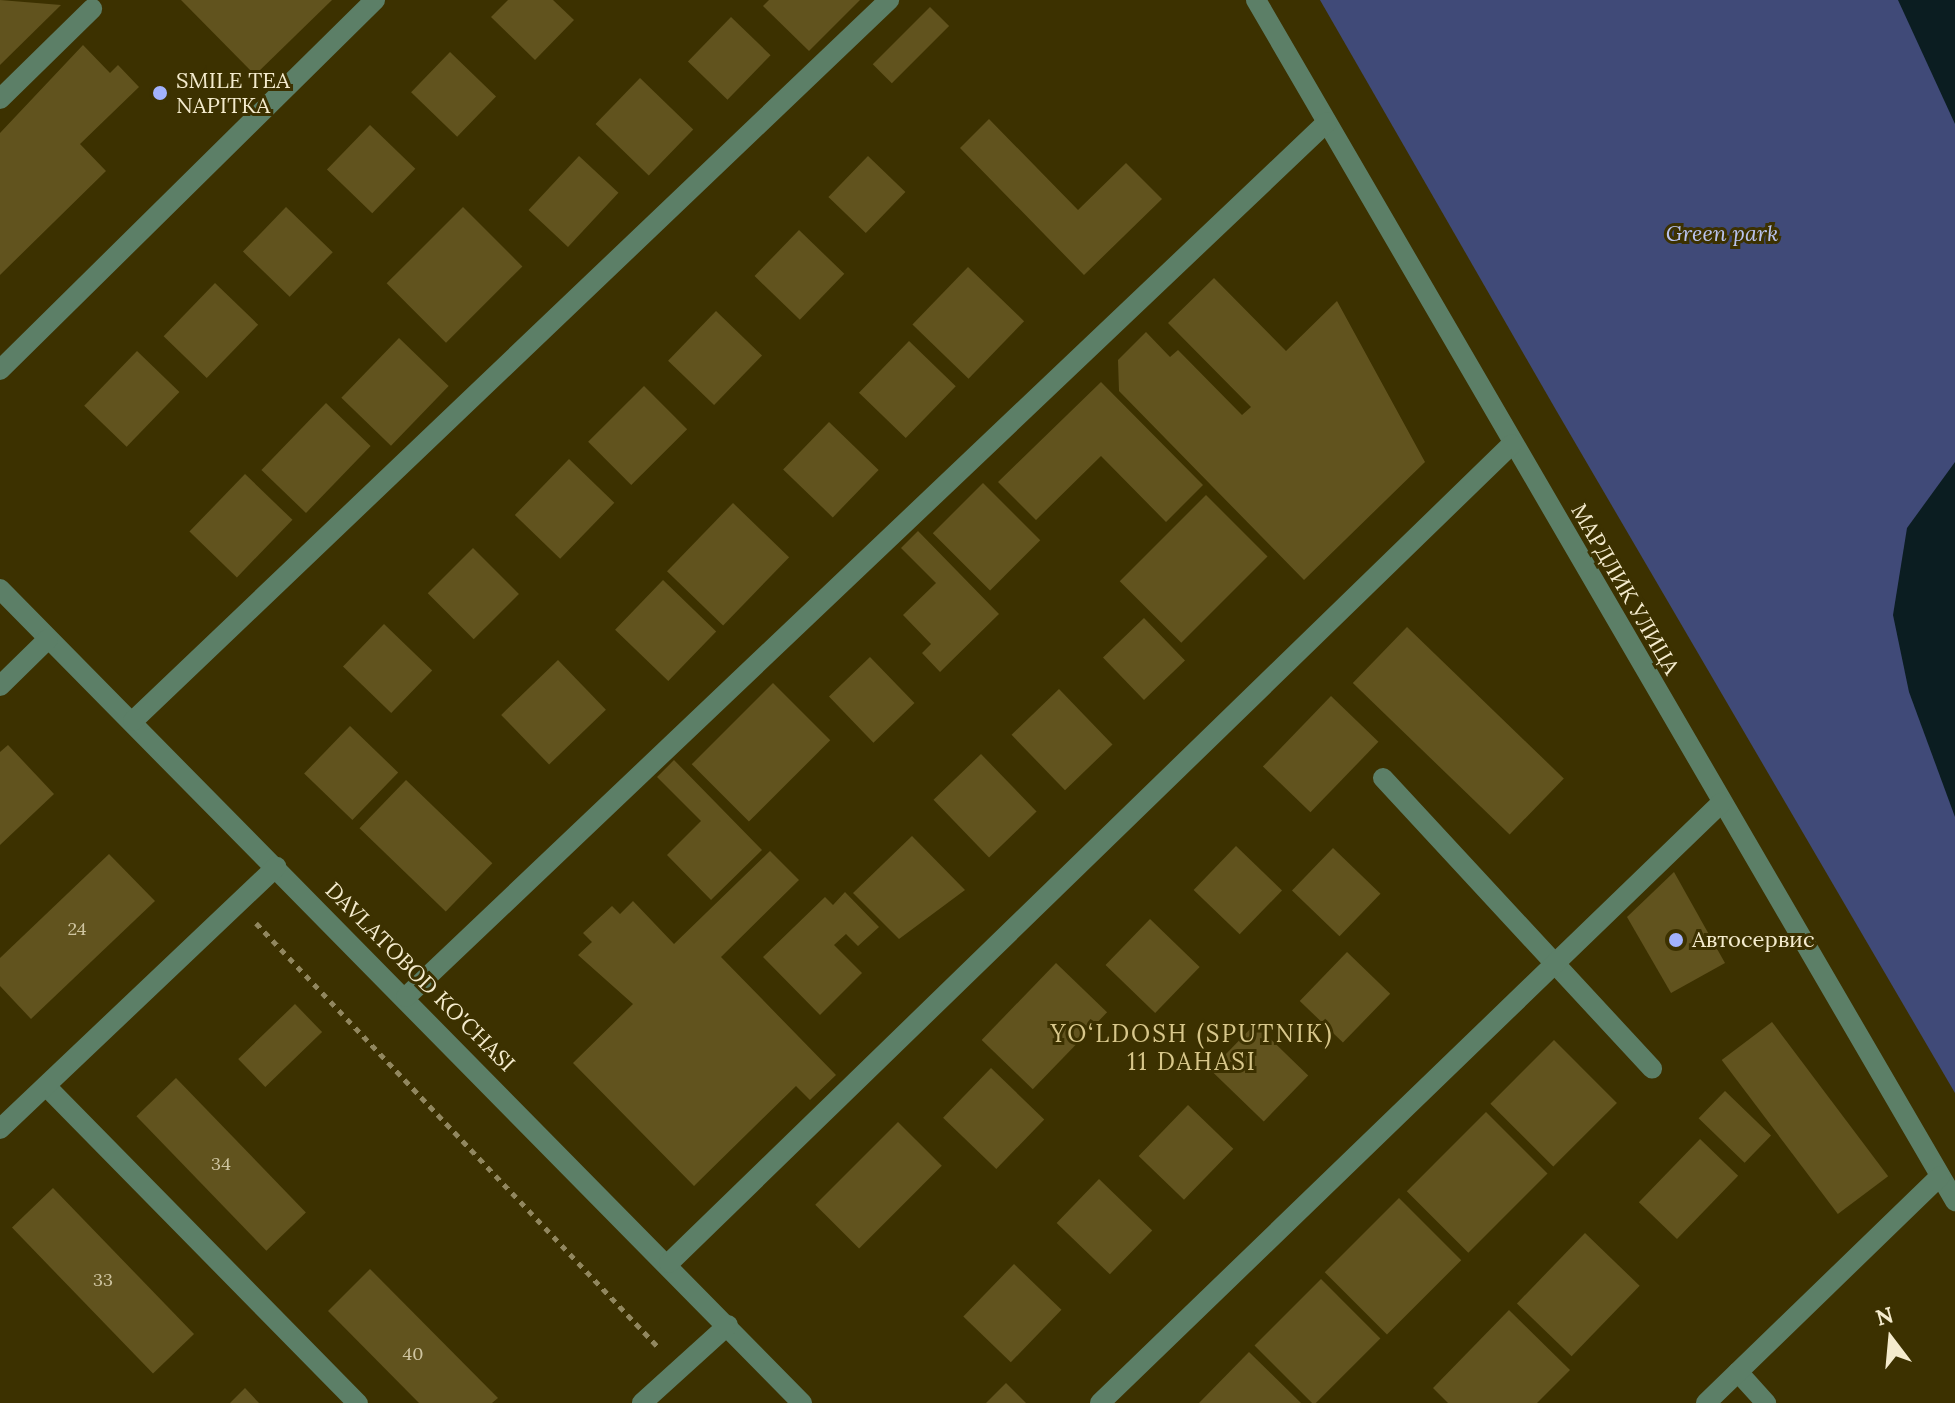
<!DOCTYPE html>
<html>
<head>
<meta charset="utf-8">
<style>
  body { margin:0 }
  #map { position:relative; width:1955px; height:1403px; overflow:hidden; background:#3c3100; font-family:Lora,serif }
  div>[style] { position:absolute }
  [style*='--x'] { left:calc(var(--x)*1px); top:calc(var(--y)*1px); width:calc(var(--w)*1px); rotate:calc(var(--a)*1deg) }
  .green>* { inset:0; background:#404a78 }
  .water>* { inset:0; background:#0b1d21 }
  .building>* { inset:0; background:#61531e; transform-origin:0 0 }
  .path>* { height:5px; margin-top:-2.5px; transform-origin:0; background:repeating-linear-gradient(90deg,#91875f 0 6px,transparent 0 12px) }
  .minor>* { height:20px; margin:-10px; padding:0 10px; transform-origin:10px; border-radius:10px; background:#5c7f67 }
  .dots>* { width:22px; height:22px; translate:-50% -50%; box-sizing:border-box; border:4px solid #3c3100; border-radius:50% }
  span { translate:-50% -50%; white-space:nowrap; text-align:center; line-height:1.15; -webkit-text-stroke:6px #3c3100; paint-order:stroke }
  .number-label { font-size:18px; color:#cfc5a1 }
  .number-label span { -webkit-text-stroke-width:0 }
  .poi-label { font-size:22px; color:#f4ebcd }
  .left { translate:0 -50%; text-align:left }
  .park-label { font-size:22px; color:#b9c3ee; font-style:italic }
  .street-label { font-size:22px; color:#f4ebcd }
  .neighbourhood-label { font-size:24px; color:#d8c78b; letter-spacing:2px }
  .north { position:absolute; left:1851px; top:1299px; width:80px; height:80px; -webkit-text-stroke:6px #3c3100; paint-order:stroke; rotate:344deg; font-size:22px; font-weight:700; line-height:32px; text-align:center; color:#f4ebcd }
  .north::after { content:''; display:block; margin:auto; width:28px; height:36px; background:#f4ebcd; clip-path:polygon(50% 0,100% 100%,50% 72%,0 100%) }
</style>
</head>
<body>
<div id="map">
  <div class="green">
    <div style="clip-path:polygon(1320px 0,1955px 0,1955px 1093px,1556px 410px)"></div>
  </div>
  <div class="water">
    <div style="clip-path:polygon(1899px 0,1955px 0,1955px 124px,1898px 0)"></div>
    <div style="clip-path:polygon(1955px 462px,1955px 817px,1909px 692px,1893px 615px,1907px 528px)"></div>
  </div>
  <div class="building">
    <div style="clip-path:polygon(0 0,61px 5px,0 65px)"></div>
    <div style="clip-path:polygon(181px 0,332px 0,255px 75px)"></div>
    <div style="clip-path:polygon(508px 0,553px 0,574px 20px,535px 60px,491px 17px)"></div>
    <div style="clip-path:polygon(769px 0,860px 0,809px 51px,763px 6px)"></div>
    <div style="left:930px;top:7px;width:27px;height:81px;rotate:45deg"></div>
    <div style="left:731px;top:17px;width:55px;height:62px;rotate:44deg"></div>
    <div style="clip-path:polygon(83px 45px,110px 73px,118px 65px,139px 87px,80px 144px,106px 171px,0 275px,0 133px)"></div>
    <div style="left:450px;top:52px;width:64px;height:56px;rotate:44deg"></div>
    <div style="left:640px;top:78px;width:74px;height:64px;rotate:44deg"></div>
    <div style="clip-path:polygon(989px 119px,1078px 210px,1126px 163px,1162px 199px,1084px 275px,960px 148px)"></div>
    <div style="left:370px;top:125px;width:63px;height:62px;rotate:44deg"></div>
    <div style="left:579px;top:156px;width:54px;height:74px;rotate:43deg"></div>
    <div style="left:868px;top:156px;width:52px;height:57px;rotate:44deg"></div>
    <div style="left:286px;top:207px;width:65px;height:62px;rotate:44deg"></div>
    <div style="left:463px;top:207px;width:84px;height:108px;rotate:45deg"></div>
    <div style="left:799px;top:230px;width:63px;height:64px;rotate:44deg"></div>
    <div style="left:968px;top:267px;width:78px;height:80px;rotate:44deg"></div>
    <div style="clip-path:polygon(1214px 278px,1286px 351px,1337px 301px,1425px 462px,1304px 580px,1119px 391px,1118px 360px,1146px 332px,1170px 357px,1178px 350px,1242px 415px,1251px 407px,1168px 323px)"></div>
    <div style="left:215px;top:283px;width:60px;height:74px;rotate:44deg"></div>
    <div style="left:716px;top:311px;width:64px;height:69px;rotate:44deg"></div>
    <div style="left:399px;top:338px;width:69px;height:83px;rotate:44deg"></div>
    <div style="left:909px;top:341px;width:65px;height:72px;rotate:44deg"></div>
    <div style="left:137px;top:351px;width:59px;height:76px;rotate:44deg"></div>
    <div style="clip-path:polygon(1101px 382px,1203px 485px,1166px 522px,1101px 456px,1036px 520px,998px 482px)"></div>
    <div style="left:644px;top:386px;width:61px;height:79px;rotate:45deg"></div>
    <div style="left:326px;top:403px;width:62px;height:93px;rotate:44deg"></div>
    <div style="left:829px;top:422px;width:69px;height:66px;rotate:44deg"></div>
    <div style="left:569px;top:459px;width:63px;height:78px;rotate:44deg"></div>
    <div style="left:245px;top:474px;width:66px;height:80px;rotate:44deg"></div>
    <div style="left:983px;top:483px;width:81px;height:71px;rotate:45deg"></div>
    <div style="left:1206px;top:495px;width:87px;height:122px;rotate:45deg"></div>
    <div style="left:733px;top:503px;width:78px;height:95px;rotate:44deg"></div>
    <div style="clip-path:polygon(918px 531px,999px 614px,940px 672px,922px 653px,931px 644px,903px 615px,936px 583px,901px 548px)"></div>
    <div style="left:473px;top:548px;width:65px;height:64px;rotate:45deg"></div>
    <div style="left:663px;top:580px;width:74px;height:69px;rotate:44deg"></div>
    <div style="left:1144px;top:618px;width:59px;height:57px;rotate:46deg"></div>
    <div style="left:384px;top:624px;width:67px;height:59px;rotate:44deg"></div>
    <div style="left:1407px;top:627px;width:218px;height:78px;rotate:44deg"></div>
    <div style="left:870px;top:657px;width:64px;height:57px;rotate:46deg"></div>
    <div style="left:558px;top:660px;width:69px;height:79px;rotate:46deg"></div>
    <div style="left:773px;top:683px;width:81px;height:115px;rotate:45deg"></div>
    <div style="left:1059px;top:689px;width:77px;height:66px;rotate:46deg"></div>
    <div style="left:1331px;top:696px;width:66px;height:98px;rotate:44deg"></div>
    <div style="left:350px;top:726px;width:67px;height:66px;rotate:44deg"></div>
    <div style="clip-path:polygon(8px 745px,54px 794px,0 845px,0 752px)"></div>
    <div style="left:981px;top:754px;width:80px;height:66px;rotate:46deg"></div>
    <div style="clip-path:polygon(674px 760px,762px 850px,711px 900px,667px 855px,701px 821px,657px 777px)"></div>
    <div style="left:406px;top:780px;width:120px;height:67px;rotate:44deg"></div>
    <div style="clip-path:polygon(912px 836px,965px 890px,899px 939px,853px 893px)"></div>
    <div style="left:1236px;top:846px;width:64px;height:61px;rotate:44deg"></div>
    <div style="left:1333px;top:848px;width:66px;height:59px;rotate:44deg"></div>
    <div style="clip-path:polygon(770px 851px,799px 880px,721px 957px,836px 1075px,810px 1100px,796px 1086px,694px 1186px,573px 1063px,633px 1004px,578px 955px,592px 942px,583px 933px,612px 906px,620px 914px,633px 901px,674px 944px)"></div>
    <div style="clip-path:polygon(109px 854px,155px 901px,31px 1019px,0 986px,0 958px)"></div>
    <div style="clip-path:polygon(1674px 872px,1725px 963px,1671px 993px,1627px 917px)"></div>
    <div style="clip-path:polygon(845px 892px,879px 927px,858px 946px,846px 934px,834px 945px,862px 973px,820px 1015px,763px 957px,825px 897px,833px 905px)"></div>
    <div style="left:1150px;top:919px;width:69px;height:64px;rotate:44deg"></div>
    <div style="left:1347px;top:952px;width:60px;height:68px;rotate:44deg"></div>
    <div style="left:1056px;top:963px;width:71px;height:107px;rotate:44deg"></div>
    <div style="left:295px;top:1004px;width:39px;height:79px;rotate:46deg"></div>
    <div style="left:1772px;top:1022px;width:193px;height:63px;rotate:53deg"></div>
    <div style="left:1255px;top:1024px;width:74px;height:64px;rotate:44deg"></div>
    <div style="left:1554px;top:1040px;width:89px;height:90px;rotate:45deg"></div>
    <div style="left:991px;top:1068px;width:74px;height:69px;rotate:44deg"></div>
    <div style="left:176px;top:1078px;width:187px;height:55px;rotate:46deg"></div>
    <div style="left:1725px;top:1091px;width:64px;height:38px;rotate:44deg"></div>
    <div style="left:1188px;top:1105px;width:63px;height:71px;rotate:44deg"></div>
    <div style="left:1486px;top:1112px;width:87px;height:112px;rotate:45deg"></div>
    <div style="left:898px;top:1122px;width:62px;height:117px;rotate:45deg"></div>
    <div style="left:1700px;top:1139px;width:53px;height:88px;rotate:44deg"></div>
    <div style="left:1099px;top:1179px;width:74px;height:61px;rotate:44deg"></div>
    <div style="left:53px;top:1188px;width:203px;height:57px;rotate:46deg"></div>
    <div style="left:1399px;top:1198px;width:88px;height:105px;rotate:45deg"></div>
    <div style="left:1585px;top:1233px;width:76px;height:98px;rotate:44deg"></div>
    <div style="left:1014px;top:1264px;width:66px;height:73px;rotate:44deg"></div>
    <div style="clip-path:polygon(370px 1269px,498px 1398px,492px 1403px,419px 1403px,328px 1311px)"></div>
    <div style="left:1321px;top:1279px;width:84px;height:94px;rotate:45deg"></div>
    <div style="clip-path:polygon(1509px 1310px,1570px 1370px,1537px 1403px,1448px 1403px,1433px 1388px)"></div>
    <div style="clip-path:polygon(1249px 1352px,1301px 1403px,1199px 1403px)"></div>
    <div style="clip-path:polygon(1006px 1383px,1026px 1403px,986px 1403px)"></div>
    <div style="clip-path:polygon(245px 1388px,259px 1403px,230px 1403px)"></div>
  </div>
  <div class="path">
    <div style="--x:256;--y:923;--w:586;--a:46.52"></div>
  </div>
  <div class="minor">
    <div style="--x:1256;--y:0;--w:1390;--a:59.8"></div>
    <div style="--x:0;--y:99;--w:129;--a:-44.4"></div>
    <div style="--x:0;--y:370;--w:527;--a:-44.62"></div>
    <div style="--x:0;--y:589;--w:1143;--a:45.43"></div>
    <div style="--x:0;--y:686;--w:67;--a:-44.4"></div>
    <div style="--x:133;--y:721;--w:1045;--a:-43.64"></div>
    <div style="--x:1383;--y:778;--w:396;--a:47.2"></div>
    <div style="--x:406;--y:997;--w:1270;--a:-43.53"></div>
    <div style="--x:46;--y:1086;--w:445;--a:45.5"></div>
    <div style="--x:0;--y:1129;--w:381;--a:-43.5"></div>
    <div style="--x:669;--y:1263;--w:1175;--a:-44.17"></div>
    <div style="--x:1738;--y:1372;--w:42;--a:47.9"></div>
    <div style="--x:642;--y:1403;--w:116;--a:-42.2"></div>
    <div style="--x:1100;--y:1403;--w:864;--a:-44.01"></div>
    <div style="--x:1706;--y:1403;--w:326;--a:-44.1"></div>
  </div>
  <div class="dots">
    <div style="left:160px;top:93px;background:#a2b2fd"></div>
    <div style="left:1676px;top:940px;background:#a2b2fd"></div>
  </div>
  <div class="number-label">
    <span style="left:77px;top:929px">24</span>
    <span style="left:221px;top:1164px">34</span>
    <span style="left:103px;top:1280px">33</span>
    <span style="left:413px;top:1354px">40</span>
  </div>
  <div class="poi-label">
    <span class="left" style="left:176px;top:93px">SMILE TEA<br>NAPITKA</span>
    <span class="left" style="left:1692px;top:940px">Автосервис</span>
  </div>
  <div class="park-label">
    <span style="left:1722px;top:234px">Green park</span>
  </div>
  <div class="street-label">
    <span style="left:1625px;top:589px;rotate:60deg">МАРДЛИК УЛИЦА</span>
    <span style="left:420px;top:977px;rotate:45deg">DAVLATOBOD KO'CHASI</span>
  </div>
  <div class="neighbourhood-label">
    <span style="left:1192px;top:1048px">YO‘LDOSH (SPUTNIK)<br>11 DAHASI</span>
  </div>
  <div class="north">N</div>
</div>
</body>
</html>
